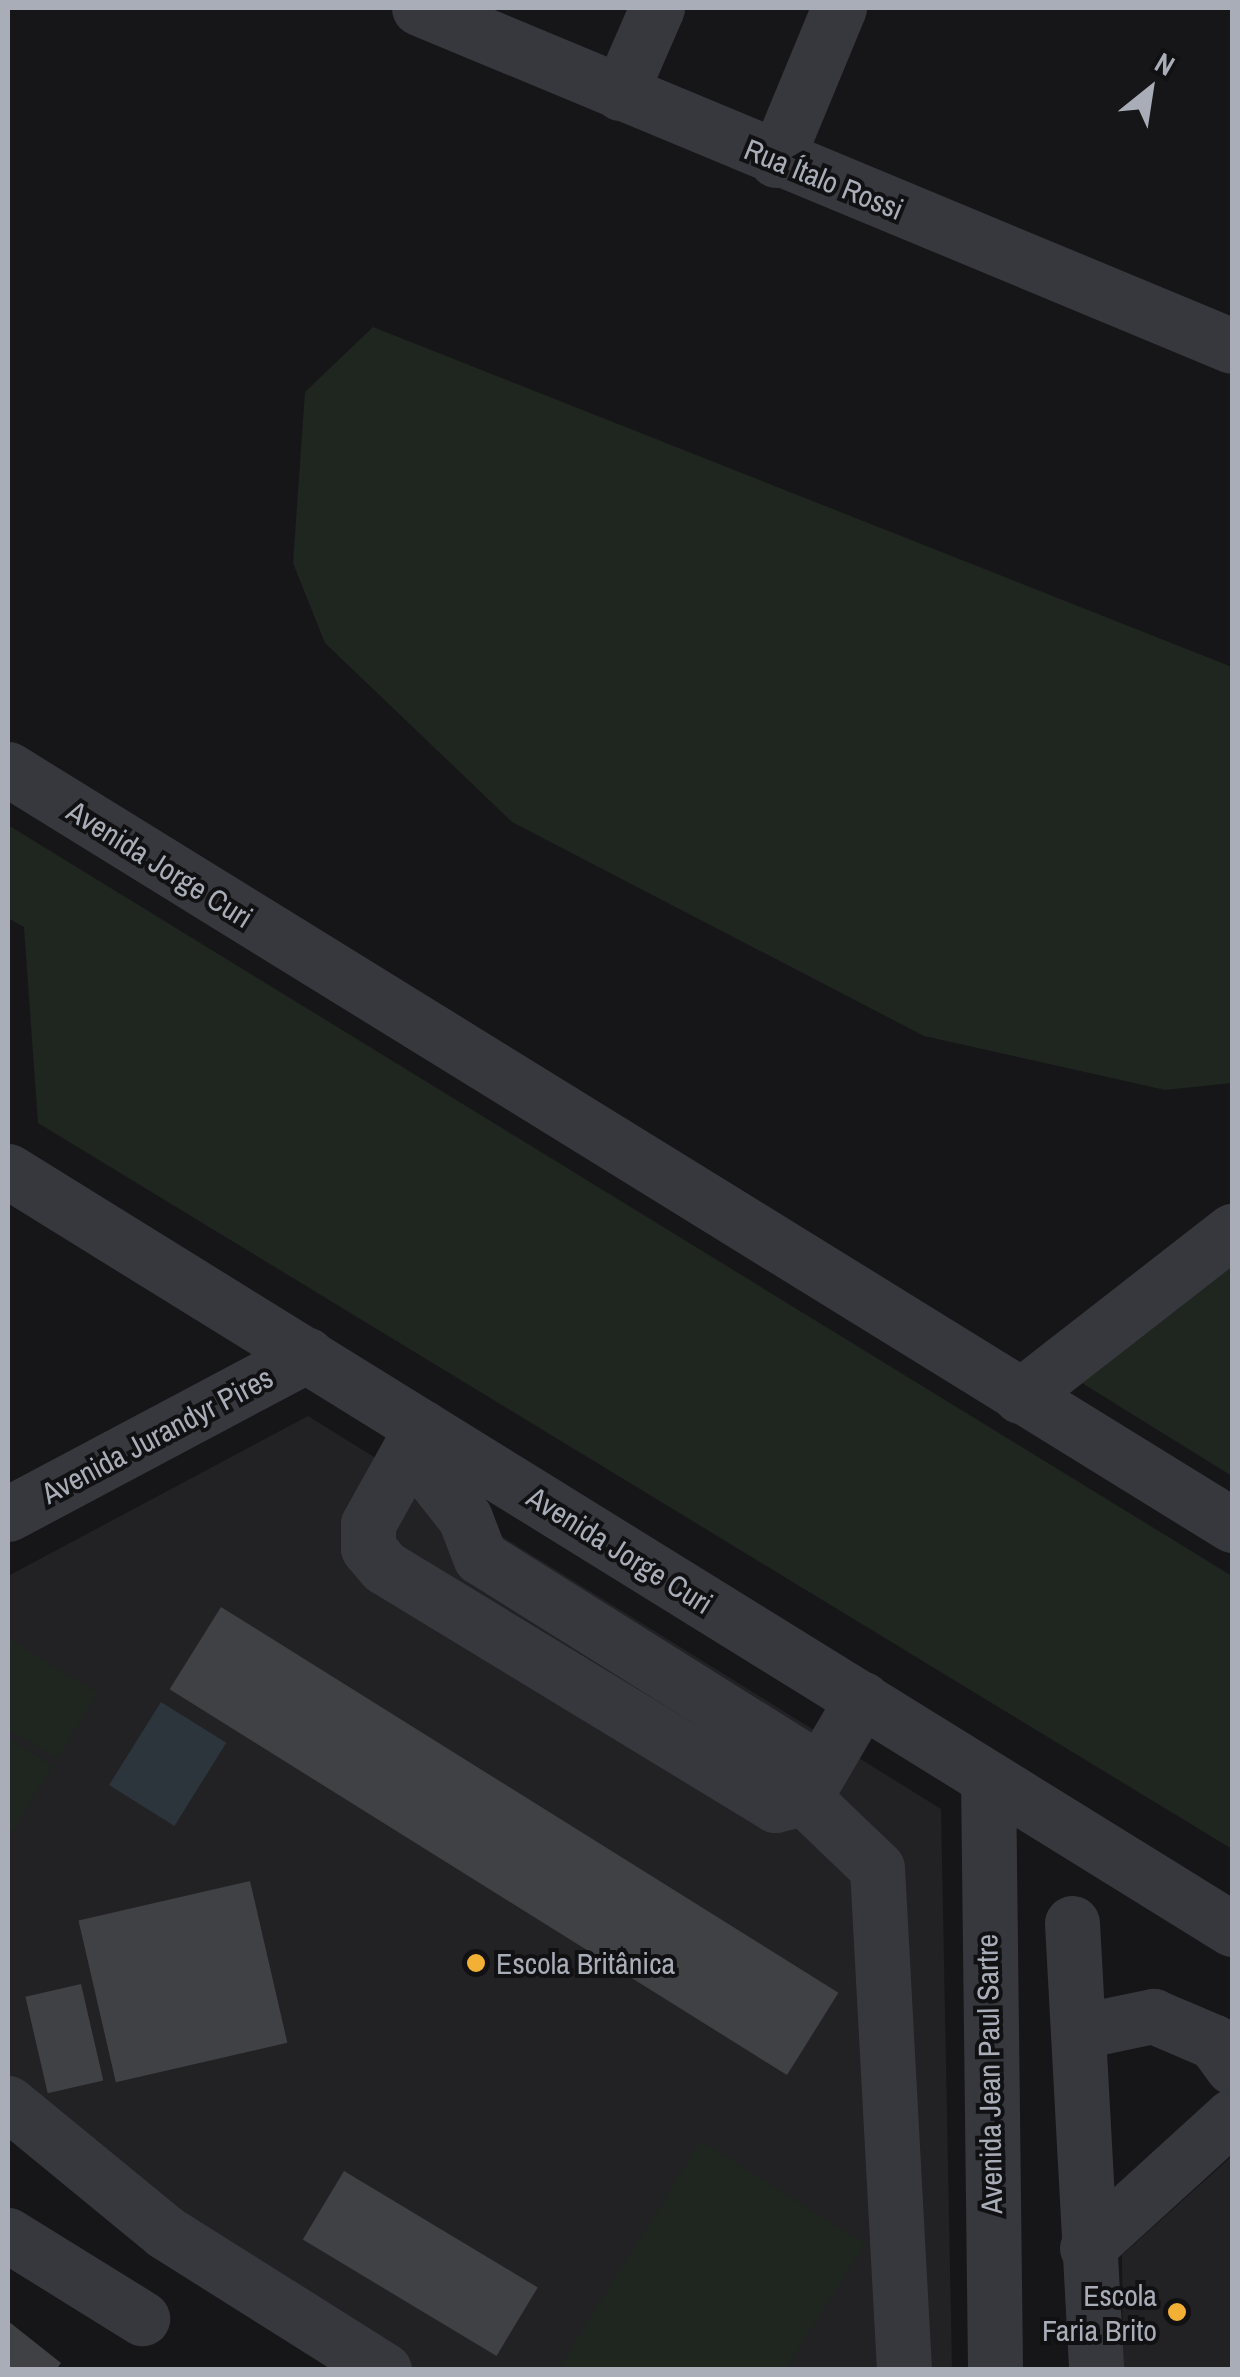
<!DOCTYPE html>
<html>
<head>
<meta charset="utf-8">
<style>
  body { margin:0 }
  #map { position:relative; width:1240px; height:2377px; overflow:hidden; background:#161618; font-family:"Archivo Narrow",sans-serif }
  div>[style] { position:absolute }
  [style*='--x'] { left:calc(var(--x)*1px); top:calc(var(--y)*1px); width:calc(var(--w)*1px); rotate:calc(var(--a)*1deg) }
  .built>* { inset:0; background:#222225 }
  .green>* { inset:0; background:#1e261f }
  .water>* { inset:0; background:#2c353c; transform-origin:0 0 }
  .building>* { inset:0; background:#404145; transform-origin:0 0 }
  .minor>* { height:55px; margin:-27.5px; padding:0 27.5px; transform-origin:27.5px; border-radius:27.5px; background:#37383d }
  .dots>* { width:28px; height:28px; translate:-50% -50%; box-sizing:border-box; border:5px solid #111113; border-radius:50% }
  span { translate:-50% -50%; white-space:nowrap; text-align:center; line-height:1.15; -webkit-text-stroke:8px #111113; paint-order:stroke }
  .street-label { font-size:30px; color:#a8adb8 }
  .poi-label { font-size:30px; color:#a8adb8 }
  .left { translate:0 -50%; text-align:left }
  .right { translate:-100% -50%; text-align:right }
  .frame { position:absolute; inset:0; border:10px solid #a8adb8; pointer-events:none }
  .north { position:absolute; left:1100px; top:40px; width:100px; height:100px; -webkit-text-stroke:8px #111113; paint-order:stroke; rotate:30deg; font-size:28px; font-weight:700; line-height:40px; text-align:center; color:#a8adb8 }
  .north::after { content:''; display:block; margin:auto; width:35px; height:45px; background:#a8adb8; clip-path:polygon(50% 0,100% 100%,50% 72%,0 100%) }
</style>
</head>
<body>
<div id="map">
  <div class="built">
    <div style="clip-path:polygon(308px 1416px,941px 1809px,952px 2369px,366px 2369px,8px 2117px,8px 1576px)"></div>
    <div style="clip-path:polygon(1232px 2156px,1232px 2369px,1123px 2369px,1122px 2255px)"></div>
  </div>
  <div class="green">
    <div style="clip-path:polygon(373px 327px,1232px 667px,1232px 1083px,1165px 1090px,924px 1036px,512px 822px,325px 643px,293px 563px,305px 392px)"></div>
    <div style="clip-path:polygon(8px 825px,1232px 1576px,1232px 1849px,38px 1123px,24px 927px,8px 918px)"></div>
    <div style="clip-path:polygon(1232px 1264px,1232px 1476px,1061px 1370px)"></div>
    <div style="clip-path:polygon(8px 1638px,98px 1693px,57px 1759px,8px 1729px)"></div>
    <div style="clip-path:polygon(8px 1738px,53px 1766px,12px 1832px,8px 1829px)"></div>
    <div style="clip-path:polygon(701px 2141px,865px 2244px,786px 2369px,558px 2369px)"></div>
  </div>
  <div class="water">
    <div style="left:161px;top:1702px;width:77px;height:98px;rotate:32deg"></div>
  </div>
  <div class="building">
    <div style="left:221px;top:1607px;width:728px;height:97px;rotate:32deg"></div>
    <div style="left:250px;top:1881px;width:166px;height:176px;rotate:77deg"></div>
    <div style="left:81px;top:1984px;width:99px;height:57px;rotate:77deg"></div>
    <div style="left:344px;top:2171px;width:226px;height:80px;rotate:31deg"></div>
    <div style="clip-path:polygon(8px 2321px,61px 2363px,56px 2370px,8px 2370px)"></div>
  </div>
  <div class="minor">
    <div style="--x:419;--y:8;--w:880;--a:22.57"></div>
    <div style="--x:620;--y:93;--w:93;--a:-66.5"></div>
    <div style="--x:776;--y:160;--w:165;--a:-67.5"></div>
    <div style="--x:8;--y:769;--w:1439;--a:31.7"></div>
    <div style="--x:8;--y:1171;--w:1440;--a:31.77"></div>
    <div style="--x:1020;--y:1396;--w:269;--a:-37.9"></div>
    <div style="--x:422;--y:1427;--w:111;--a:119.1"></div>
    <div style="--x:368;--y:1524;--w:24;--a:90"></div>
    <div style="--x:368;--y:1548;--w:25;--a:50"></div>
    <div style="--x:384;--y:1567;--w:458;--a:31.3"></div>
    <div style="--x:775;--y:1805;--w:30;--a:-14"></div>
    <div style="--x:804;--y:1798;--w:115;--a:-59.6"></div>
    <div style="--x:410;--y:1448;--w:89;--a:51.8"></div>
    <div style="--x:465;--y:1518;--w:42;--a:69"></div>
    <div style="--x:480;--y:1557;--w:400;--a:32.1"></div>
    <div style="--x:8;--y:1514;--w:339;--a:-28"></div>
    <div style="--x:988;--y:1778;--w:592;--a:89.32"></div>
    <div style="--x:804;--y:1798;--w:101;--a:43.8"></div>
    <div style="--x:877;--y:1868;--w:503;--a:86.92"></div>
    <div style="--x:1072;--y:1923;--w:448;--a:86.9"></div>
    <div style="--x:1081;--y:2031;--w:74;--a:-11.8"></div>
    <div style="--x:1153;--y:2016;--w:66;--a:23.1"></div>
    <div style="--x:1214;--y:2042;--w:31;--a:54"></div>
    <div style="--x:8;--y:2103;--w:203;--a:39.4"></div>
    <div style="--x:165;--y:2232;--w:259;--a:32.2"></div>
    <div style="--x:8;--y:2235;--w:158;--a:31.8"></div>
    <div style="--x:1087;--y:2248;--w:196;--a:-42.3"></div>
  </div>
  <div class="dots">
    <div style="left:476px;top:1963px;background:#f2b134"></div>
    <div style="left:1177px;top:2312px;background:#f2b134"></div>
  </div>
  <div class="street-label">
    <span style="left:824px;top:179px;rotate:22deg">Rua Ítalo Rossi</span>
    <span style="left:160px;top:864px;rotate:32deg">Avenida Jorge Curi</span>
    <span style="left:157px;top:1435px;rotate:-28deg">Avenida Jurandyr Pires</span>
    <span style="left:620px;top:1550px;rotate:32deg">Avenida Jorge Curi</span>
    <span style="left:989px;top:2074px;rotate:-91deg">Avenida Jean Paul Sartre</span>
  </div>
  <div class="poi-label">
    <span class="left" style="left:496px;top:1963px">Escola Britânica</span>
    <span class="right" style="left:1157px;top:2312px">Escola<br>Faria Brito</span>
  </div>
  <div class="frame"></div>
  <div class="north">N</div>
</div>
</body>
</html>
